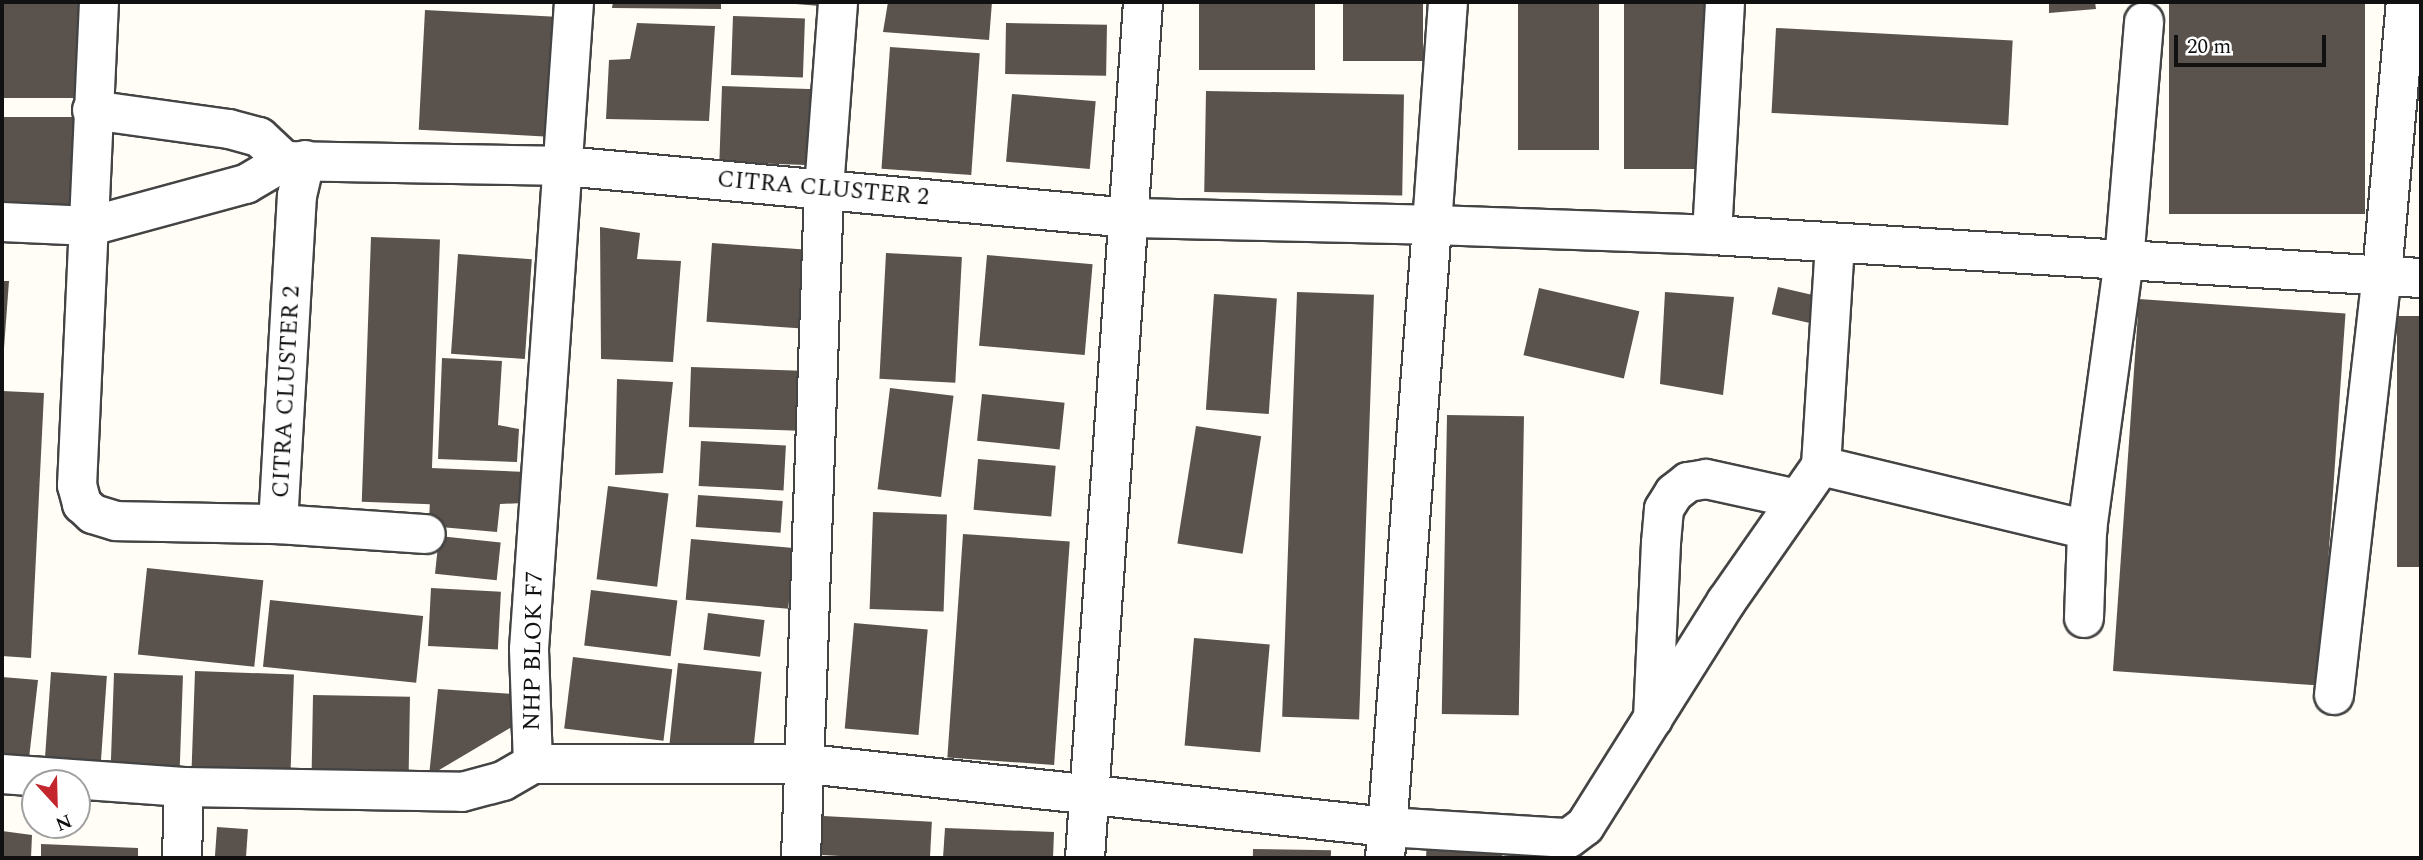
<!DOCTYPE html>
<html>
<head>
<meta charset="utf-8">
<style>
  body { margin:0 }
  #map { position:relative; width:2423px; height:860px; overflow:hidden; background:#fffdf5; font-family:Spectral,serif }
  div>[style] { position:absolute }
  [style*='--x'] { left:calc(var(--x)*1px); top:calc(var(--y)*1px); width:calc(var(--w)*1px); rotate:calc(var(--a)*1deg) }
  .building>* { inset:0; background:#5a524d; transform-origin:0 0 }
  .roads { filter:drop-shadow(2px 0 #444) drop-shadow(-2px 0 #444) drop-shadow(0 2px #444) drop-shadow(0 -2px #444) }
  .street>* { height:38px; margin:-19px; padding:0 19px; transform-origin:19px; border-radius:19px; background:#fff }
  span { translate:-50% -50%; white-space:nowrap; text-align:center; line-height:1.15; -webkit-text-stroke:7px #fff; paint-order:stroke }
  .street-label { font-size:24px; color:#111 }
  .frame { position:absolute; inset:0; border:4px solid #111; pointer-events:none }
  .north { position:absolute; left:21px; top:769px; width:70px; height:70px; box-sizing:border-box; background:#fff; border:2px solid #a0a0a0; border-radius:50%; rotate:158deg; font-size:19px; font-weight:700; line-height:28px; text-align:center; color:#111 }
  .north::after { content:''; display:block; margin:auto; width:24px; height:32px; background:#c4262e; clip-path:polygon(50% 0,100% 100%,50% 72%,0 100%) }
  .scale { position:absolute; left:2174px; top:35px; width:152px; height:32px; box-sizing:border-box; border:4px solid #111; border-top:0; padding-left:9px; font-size:21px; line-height:24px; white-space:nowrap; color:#111; -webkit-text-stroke:5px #fff; paint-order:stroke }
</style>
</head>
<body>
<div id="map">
  <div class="building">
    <div style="left:2px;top:2px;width:76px;height:96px"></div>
    <div style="clip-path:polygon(613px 2px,721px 2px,721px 9px,612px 8px)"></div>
    <div style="clip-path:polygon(772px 2px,833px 2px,832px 7px)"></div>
    <div style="clip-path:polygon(888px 2px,992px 2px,989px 40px,883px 32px)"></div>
    <div style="left:1199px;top:2px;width:116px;height:68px"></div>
    <div style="left:1343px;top:2px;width:80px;height:59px"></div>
    <div style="left:1518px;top:2px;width:81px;height:148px"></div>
    <div style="left:1624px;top:2px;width:89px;height:167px"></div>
    <div style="clip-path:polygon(2049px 2px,2095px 2px,2096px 9px,2049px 13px)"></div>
    <div style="left:2169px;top:2px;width:196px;height:212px"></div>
    <div style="left:425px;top:10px;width:135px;height:120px;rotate:3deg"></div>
    <div style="left:733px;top:16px;width:72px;height:59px;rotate:2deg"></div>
    <div style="clip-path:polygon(637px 23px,715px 26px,709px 121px,606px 119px,609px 60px,630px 59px)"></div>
    <div style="left:1006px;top:23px;width:101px;height:51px;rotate:1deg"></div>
    <div style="left:1776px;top:28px;width:237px;height:85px;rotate:3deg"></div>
    <div style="left:890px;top:47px;width:90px;height:122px;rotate:4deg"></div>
    <div style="left:722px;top:86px;width:102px;height:76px;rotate:2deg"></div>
    <div style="left:1206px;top:91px;width:198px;height:101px;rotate:1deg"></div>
    <div style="left:1012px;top:94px;width:84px;height:68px;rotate:5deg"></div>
    <div style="left:2px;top:117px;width:78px;height:91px"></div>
    <div style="clip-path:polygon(600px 227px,640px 233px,637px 259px,681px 261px,673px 362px,601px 359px)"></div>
    <div style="left:371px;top:237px;width:69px;height:265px;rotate:2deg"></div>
    <div style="left:712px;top:243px;width:107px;height:79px;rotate:4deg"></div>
    <div style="left:886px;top:253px;width:76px;height:126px;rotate:3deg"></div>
    <div style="left:458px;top:254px;width:74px;height:100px;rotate:4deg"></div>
    <div style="left:987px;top:255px;width:106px;height:91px;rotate:5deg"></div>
    <div style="clip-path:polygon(2px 281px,9px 281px,4px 348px,2px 348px)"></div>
    <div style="left:1778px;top:287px;width:39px;height:28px;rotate:13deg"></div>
    <div style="left:1539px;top:288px;width:103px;height:69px;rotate:13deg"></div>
    <div style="left:1297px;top:292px;width:77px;height:425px;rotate:2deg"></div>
    <div style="clip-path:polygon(1665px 292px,1734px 297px,1723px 395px,1660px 384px)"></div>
    <div style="left:1214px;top:294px;width:63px;height:116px;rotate:4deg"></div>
    <div style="left:2139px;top:299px;width:207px;height:373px;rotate:4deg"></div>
    <div style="left:2397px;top:316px;width:24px;height:251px"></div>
    <div style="clip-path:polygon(442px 358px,502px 361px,498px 425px,519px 429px,517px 462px,438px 459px)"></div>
    <div style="left:691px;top:367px;width:118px;height:60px;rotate:2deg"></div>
    <div style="clip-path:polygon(617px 379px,673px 382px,663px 473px,615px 475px)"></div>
    <div style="left:890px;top:388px;width:64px;height:102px;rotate:7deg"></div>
    <div style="clip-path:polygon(2px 391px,44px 393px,31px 658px,2px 656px)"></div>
    <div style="left:982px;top:394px;width:83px;height:47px;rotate:6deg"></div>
    <div style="left:1447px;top:415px;width:77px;height:299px;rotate:1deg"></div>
    <div style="left:1196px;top:426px;width:66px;height:119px;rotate:9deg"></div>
    <div style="left:701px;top:441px;width:85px;height:45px;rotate:3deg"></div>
    <div style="left:978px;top:459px;width:78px;height:51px;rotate:5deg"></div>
    <div style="clip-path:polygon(431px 468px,526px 472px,523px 503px,500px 504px,497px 532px,429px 526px)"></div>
    <div style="left:608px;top:486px;width:61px;height:94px;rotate:7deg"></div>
    <div style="left:698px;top:495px;width:85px;height:32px;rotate:4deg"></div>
    <div style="left:873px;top:512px;width:74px;height:97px;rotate:2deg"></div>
    <div style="left:963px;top:534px;width:107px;height:224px;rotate:4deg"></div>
    <div style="left:439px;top:536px;width:62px;height:38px;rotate:6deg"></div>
    <div style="left:691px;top:539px;width:103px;height:61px;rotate:5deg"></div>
    <div style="left:147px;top:568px;width:117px;height:87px;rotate:6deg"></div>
    <div style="left:431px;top:588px;width:70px;height:58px;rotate:3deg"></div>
    <div style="left:591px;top:590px;width:87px;height:56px;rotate:7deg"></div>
    <div style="left:270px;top:600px;width:154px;height:67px;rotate:6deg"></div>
    <div style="left:708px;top:613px;width:57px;height:37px;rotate:7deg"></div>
    <div style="left:854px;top:623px;width:74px;height:106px;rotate:5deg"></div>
    <div style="left:1194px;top:638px;width:76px;height:108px;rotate:5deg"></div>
    <div style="left:573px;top:657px;width:100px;height:72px;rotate:7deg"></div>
    <div style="left:678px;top:663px;width:84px;height:81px;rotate:6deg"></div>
    <div style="left:195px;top:671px;width:99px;height:100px;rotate:2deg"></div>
    <div style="left:51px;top:672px;width:56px;height:86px;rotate:4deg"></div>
    <div style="left:114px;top:673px;width:69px;height:99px;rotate:2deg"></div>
    <div style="clip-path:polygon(2px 677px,38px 680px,28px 767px,2px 766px)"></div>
    <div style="clip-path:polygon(438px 689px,514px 694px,515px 725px,429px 776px)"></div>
    <div style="left:313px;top:695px;width:97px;height:84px;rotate:1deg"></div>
    <div style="left:823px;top:816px;width:109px;height:39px;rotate:3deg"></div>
    <div style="left:217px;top:827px;width:31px;height:31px;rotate:4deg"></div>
    <div style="clip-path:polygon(945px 828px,1054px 832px,1053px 858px,943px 858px)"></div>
    <div style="clip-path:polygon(2px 831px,32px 835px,31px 858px,2px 858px)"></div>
    <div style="clip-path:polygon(1427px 839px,1503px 843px,1502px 858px,1426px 858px)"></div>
    <div style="clip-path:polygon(41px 844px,138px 848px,138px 858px,41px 858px)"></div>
    <div style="left:1253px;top:849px;width:78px;height:9px;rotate:1deg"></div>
  </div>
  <div class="roads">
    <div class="street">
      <div style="--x:99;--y:2;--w:484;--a:92.6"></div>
      <div style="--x:77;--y:485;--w:20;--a:75"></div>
      <div style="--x:82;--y:504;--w:15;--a:42"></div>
      <div style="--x:93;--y:514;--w:24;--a:17"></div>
      <div style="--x:116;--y:521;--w:162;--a:1.1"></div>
      <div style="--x:278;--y:524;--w:329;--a:-86.7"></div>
      <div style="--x:297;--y:196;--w:37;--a:-77"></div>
      <div style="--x:92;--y:110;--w:138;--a:7.9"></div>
      <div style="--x:229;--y:129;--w:31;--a:15"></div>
      <div style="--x:259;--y:137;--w:35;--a:43"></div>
      <div style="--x:285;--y:161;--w:279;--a:1"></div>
      <div style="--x:564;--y:166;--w:568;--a:5.25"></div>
      <div style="--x:1130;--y:218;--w:302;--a:1.3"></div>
      <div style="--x:1432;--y:225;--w:224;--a:-85.9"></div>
      <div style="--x:2;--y:222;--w:89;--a:2.6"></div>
      <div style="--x:91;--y:226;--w:161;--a:-15.2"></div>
      <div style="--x:246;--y:184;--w:45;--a:-30.5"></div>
      <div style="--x:1712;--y:235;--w:233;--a:-86.8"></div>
      <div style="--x:1821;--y:466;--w:222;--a:-86.4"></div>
      <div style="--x:278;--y:524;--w:148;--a:3.9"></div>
      <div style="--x:2084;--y:618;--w:88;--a:-88"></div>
      <div style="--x:2334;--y:695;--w:423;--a:-83.5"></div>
      <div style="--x:2382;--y:275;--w:274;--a:-85"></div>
      <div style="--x:1653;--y:719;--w:176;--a:-87.4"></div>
      <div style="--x:1661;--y:543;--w:34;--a:-85"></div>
      <div style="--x:1664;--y:509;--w:19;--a:-58"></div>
      <div style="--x:1674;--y:493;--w:18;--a:-38"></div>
      <div style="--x:1688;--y:482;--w:18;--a:-9"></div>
      <div style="--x:1706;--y:479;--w:93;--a:12.4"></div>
      <div style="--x:533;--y:764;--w:275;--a:0"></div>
      <div style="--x:808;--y:764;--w:582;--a:6.21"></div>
      <div style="--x:1387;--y:827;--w:182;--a:3.5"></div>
      <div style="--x:1569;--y:838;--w:20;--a:-37"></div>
      <div style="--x:1585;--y:826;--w:265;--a:-57.8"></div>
      <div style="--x:1726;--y:602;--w:166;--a:-55.1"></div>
      <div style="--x:1821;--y:466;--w:274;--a:13.5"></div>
      <div style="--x:2087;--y:530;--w:272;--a:-82.2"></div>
      <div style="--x:2124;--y:261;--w:240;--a:-85.2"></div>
      <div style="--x:2;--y:774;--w:182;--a:4.1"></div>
      <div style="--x:184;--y:787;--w:278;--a:1"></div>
      <div style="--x:462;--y:792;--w:42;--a:-15"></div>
      <div style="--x:503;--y:781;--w:34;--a:-30"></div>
      <div style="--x:533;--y:764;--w:115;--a:-92"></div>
      <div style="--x:529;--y:649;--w:649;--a:-86.02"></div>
      <div style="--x:182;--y:858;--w:71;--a:-88.4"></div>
      <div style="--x:801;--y:858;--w:669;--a:-88.03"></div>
      <div style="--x:824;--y:189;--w:188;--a:-85.7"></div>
      <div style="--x:1085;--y:858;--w:858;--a:-86.12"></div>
      <div style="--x:1385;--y:858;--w:635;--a:-85.75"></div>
      <div style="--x:1432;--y:225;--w:280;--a:2"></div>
      <div style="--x:1712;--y:235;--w:710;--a:3.47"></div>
    </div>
  </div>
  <div class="street-label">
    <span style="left:823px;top:189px;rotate:5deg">CITRA CLUSTER 2</span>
    <span style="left:287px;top:392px;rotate:-87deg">CITRA CLUSTER 2</span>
    <span style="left:534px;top:651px;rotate:-89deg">NHP BLOK F7</span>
  </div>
  <div class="frame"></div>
  <div class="north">N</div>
  <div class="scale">20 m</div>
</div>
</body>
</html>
